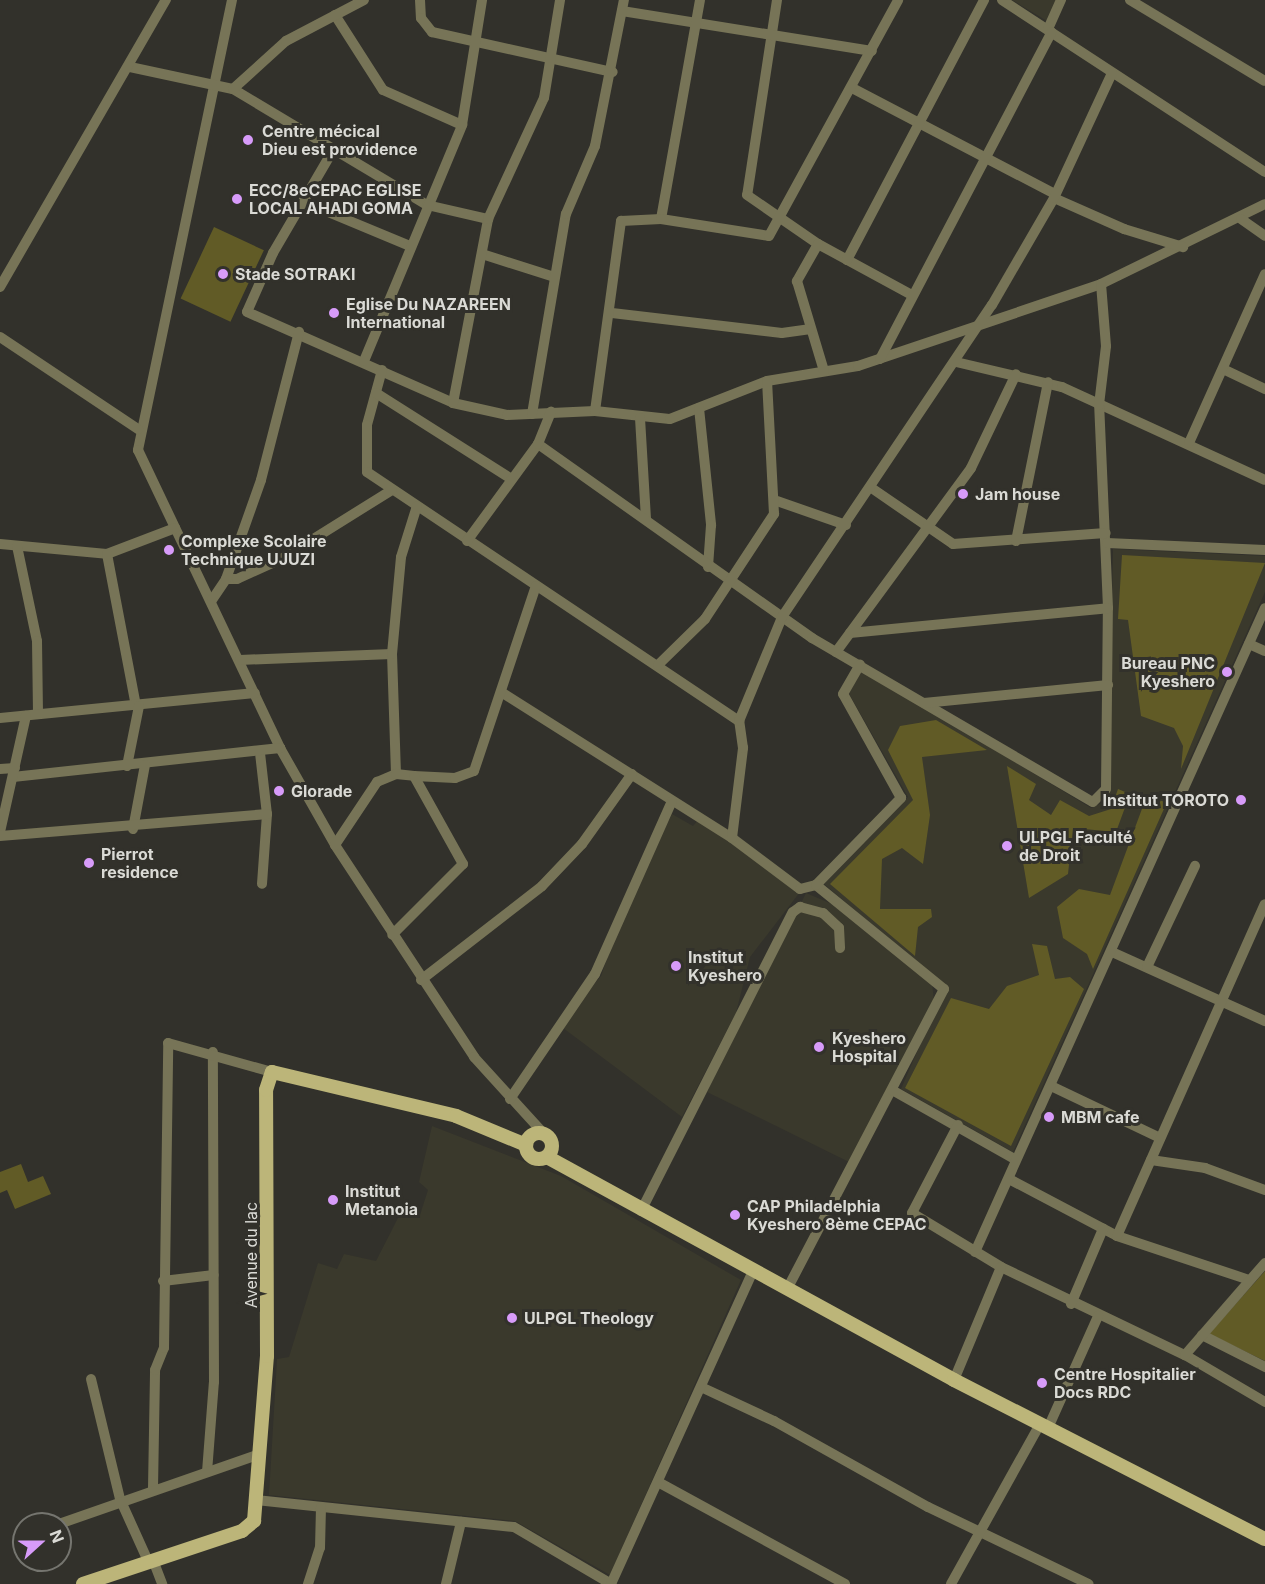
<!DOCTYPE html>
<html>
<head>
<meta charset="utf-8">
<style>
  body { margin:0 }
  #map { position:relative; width:1265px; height:1584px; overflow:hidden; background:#32312b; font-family:Inter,sans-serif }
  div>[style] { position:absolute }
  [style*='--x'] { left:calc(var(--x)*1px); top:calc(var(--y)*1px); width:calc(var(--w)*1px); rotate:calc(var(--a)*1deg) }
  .built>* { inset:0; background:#3a392c }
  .green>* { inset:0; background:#615b26; transform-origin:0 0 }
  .minor>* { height:10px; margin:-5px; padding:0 5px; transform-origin:5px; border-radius:5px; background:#777457 }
  .major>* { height:14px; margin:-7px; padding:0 7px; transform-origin:7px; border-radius:7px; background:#bcb579 }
  .major>.ring { margin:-7px; padding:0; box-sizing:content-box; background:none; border:14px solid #bcb579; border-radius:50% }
  .dots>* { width:16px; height:16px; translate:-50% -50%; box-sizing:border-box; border:3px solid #32312b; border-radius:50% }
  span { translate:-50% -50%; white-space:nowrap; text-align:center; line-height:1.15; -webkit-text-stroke:6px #32312b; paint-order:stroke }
  .poi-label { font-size:16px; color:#dadad5; font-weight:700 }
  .left { translate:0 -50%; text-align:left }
  .right { translate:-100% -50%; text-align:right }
  .street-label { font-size:16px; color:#dadad5 }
  .north { position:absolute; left:12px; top:1512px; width:60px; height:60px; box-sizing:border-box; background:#32312b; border:2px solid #75756f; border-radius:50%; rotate:69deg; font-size:16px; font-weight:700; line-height:24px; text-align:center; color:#dadad5 }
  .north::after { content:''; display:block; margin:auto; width:21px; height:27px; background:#d79bf9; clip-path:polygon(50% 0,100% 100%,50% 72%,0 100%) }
</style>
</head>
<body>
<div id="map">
  <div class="built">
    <div style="clip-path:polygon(1012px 0,1057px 0,1047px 21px)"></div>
    <div style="clip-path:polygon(1113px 549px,1265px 556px,1265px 592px,1013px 1152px,901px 1089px,945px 987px,824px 884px,908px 797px,848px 692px,862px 670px,1091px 808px,1108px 800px)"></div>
    <div style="clip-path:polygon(672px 814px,693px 826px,698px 820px,800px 892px,750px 957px,736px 1013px,682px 1117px,559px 1025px,601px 976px,625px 907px)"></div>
    <div style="clip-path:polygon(806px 893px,832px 904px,932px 982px,934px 1002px,849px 1162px,707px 1092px)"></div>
    <div style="clip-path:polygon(432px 1126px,561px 1176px,741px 1280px,610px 1575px,515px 1521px,269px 1495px,277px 1359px,289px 1357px,318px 1263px,337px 1269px,344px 1254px,376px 1261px,399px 1216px,419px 1218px,428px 1190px,419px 1182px)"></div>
  </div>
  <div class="green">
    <div style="left:214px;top:227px;width:55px;height:79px;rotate:25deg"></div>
    <div style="clip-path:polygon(1122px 555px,1265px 563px,1181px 769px,1183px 746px,1174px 728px,1141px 716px,1128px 620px,1118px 619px)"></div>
    <div style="clip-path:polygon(936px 720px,987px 750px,922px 757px,930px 815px,923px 864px,902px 848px,882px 859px,880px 909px,931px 909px,932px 917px,918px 927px,915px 956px,830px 884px,913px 800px,888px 750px,900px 726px)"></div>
    <div style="clip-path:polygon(1007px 766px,1036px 784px,1029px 800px,1051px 815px,1060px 800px,1089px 816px,1111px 809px,1118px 789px,1130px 794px,1116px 832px,1073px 828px,1068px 874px,1029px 898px)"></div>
    <div style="clip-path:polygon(1146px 798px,1167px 802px,1093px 969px,1087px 954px,1063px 938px,1057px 907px,1079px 889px,1110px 895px)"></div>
    <div style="clip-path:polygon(1032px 944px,1047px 946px,1055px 979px,1070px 977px,1084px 989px,1011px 1146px,905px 1088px,951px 998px,989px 1009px,1007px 986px,1039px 975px)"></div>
    <div style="clip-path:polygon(21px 1164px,28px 1182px,43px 1176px,51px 1194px,15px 1209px,7px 1190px,0 1193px,0 1172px)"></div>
    <div style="clip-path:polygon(1265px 1271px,1265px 1361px,1209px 1334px)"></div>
  </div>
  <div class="minor">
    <div style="--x:232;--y:0;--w:460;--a:101.8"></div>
    <div style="--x:138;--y:450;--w:330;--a:64.5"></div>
    <div style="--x:280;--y:748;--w:112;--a:60.4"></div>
    <div style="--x:335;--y:845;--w:254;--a:56.7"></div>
    <div style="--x:474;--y:1057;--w:105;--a:47.7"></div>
    <div style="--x:420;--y:0;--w:18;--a:87"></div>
    <div style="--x:421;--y:18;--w:18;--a:52"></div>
    <div style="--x:432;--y:32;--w:185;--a:12.5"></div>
    <div style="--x:777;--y:0;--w:197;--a:98.7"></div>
    <div style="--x:747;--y:195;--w:86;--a:34.6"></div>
    <div style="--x:818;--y:244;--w:107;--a:28.5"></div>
    <div style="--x:1002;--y:0;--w:314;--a:33.2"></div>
    <div style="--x:1130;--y:0;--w:157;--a:31"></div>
    <div style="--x:622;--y:11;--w:253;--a:9.1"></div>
    <div style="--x:335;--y:15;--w:89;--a:57.4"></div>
    <div style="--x:383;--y:90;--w:86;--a:23.9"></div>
    <div style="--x:1048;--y:29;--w:32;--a:-66"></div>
    <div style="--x:130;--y:67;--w:105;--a:12.1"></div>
    <div style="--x:233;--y:89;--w:226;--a:30.9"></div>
    <div style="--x:427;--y:205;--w:63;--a:12.9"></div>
    <div style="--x:233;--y:89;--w:72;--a:-42.2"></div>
    <div style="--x:286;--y:41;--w:88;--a:-27.7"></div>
    <div style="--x:854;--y:89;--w:227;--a:27.6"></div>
    <div style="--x:332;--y:152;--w:117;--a:120.3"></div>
    <div style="--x:273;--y:253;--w:64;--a:113.8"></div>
    <div style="--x:247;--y:312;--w:225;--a:23.8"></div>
    <div style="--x:453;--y:403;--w:55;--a:12.5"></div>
    <div style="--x:507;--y:415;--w:88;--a:-2.6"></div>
    <div style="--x:595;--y:411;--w:75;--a:6.1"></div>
    <div style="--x:670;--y:419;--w:104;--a:-21.4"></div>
    <div style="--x:767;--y:381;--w:92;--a:-9.4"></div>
    <div style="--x:858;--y:366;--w:256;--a:-18.6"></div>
    <div style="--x:1101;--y:284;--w:182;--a:-26"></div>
    <div style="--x:1054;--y:198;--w:77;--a:23.9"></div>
    <div style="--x:1124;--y:229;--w:62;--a:17"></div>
    <div style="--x:304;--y:202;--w:115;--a:22.5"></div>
    <div style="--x:661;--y:219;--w:222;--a:-79.9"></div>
    <div style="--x:1241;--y:219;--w:29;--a:35"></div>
    <div style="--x:818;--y:244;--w:43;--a:119.6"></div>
    <div style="--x:797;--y:281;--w:94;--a:73.3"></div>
    <div style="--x:482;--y:254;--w:76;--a:17.7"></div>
    <div style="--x:847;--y:260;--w:294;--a:-62.2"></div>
    <div style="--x:0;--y:287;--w:332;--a:-60"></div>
    <div style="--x:612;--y:313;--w:171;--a:6.7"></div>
    <div style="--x:782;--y:333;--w:29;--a:-8"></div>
    <div style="--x:0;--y:337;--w:166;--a:33.7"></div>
    <div style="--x:880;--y:359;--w:369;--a:-62.3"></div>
    <div style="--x:364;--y:361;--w:256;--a:-67.4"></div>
    <div style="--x:462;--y:125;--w:127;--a:-80.9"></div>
    <div style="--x:956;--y:362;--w:109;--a:13.3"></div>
    <div style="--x:1062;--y:387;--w:223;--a:24.6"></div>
    <div style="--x:1223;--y:369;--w:47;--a:25.5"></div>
    <div style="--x:382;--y:370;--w:57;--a:105.3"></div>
    <div style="--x:367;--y:425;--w:47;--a:90"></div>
    <div style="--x:367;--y:472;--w:448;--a:33.8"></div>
    <div style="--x:376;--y:393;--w:159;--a:32.4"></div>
    <div style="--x:453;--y:403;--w:187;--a:-79.2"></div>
    <div style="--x:488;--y:219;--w:133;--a:-65.2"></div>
    <div style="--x:544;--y:98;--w:99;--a:-80.7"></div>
    <div style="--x:699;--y:408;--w:118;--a:84.1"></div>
    <div style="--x:711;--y:525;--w:42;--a:94.1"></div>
    <div style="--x:595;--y:411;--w:192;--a:-82.2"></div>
    <div style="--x:621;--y:221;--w:40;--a:-2.9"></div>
    <div style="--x:661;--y:219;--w:109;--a:8.9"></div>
    <div style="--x:769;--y:236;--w:269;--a:-61.3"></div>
    <div style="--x:532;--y:414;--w:203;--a:-80.4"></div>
    <div style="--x:566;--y:214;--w:74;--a:-66.9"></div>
    <div style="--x:595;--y:146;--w:149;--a:-78.8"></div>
    <div style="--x:640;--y:418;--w:101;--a:86.6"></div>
    <div style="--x:1189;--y:443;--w:185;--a:-65.8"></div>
    <div style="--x:538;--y:444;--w:336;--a:35.3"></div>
    <div style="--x:812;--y:638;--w:325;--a:30.3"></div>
    <div style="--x:1093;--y:802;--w:18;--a:-45"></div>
    <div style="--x:1106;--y:789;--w:181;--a:-89.4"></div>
    <div style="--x:1108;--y:608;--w:203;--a:-92.5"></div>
    <div style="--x:1099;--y:405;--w:59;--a:-83.2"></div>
    <div style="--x:1106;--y:346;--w:62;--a:-94.6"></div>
    <div style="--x:873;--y:489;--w:97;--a:34.5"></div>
    <div style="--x:953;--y:544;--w:153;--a:-4.1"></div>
    <div style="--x:777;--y:501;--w:73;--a:19.2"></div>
    <div style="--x:467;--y:541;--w:120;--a:-53.8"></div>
    <div style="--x:538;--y:444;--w:35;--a:-68"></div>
    <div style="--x:1016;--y:541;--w:162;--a:-78.6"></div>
    <div style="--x:1107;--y:543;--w:158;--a:2.5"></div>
    <div style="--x:0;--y:544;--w:107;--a:5.3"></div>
    <div style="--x:107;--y:554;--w:73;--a:-20.9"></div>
    <div style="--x:17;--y:546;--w:97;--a:78.1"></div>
    <div style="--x:37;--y:641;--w:73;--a:89.2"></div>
    <div style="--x:107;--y:554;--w:155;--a:79.2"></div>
    <div style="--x:226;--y:579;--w:11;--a:0"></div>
    <div style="--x:237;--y:579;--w:51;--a:-24.5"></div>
    <div style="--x:283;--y:558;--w:128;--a:-32"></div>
    <div style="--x:212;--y:600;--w:25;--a:-56"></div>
    <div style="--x:226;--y:579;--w:105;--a:-70.5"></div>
    <div style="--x:261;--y:480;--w:153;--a:-75.6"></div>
    <div style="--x:850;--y:633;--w:259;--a:-5.5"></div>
    <div style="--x:1249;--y:644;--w:17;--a:24"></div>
    <div style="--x:836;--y:652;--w:228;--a:-53.7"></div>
    <div style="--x:971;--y:468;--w:104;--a:-64.4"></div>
    <div style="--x:240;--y:660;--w:152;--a:-2.3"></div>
    <div style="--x:658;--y:665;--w:66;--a:-44.4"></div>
    <div style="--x:705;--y:619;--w:126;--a:-56.7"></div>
    <div style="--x:774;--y:514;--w:133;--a:-93"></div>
    <div style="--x:501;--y:692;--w:273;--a:32.3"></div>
    <div style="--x:732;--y:838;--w:85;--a:36.9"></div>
    <div style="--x:800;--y:889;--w:16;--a:-14"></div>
    <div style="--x:816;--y:885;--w:165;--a:39.1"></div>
    <div style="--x:944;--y:989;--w:337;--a:117.6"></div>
    <div style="--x:924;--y:703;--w:185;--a:-5.6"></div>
    <div style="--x:0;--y:718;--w:256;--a:-5.6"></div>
    <div style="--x:260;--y:753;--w:61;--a:83.5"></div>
    <div style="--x:267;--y:814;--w:70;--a:94.1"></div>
    <div style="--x:127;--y:766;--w:61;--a:-78.7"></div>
    <div style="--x:0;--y:769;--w:15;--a:-4"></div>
    <div style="--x:396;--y:774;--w:120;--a:-91.9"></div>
    <div style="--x:392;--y:654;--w:97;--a:-84.7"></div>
    <div style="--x:401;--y:557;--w:53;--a:-72.6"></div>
    <div style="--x:414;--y:776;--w:41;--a:2.8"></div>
    <div style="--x:455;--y:778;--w:20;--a:-20"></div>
    <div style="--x:474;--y:771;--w:195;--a:-71.5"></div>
    <div style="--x:13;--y:777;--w:269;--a:-6.2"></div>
    <div style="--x:133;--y:829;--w:65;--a:-79.4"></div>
    <div style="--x:0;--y:832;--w:119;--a:-77.4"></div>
    <div style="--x:0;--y:836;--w:268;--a:-4.7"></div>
    <div style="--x:732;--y:838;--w:91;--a:-83"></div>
    <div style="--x:743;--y:748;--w:27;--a:-98"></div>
    <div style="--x:739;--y:721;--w:113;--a:-67.5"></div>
    <div style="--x:782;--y:617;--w:376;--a:-56.1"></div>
    <div style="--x:992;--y:305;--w:124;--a:-59.9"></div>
    <div style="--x:1054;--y:198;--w:138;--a:-65.1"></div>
    <div style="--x:335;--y:845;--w:76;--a:-56.3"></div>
    <div style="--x:377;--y:782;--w:21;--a:-23"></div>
    <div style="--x:396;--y:774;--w:18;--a:6"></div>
    <div style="--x:414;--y:776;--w:101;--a:60.9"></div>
    <div style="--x:463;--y:864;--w:100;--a:135"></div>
    <div style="--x:816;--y:885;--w:122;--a:-45.7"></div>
    <div style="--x:901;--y:798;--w:119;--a:-119.1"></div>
    <div style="--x:843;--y:694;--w:34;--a:-60"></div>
    <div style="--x:1112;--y:952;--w:168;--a:24.3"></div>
    <div style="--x:1147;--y:967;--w:112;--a:-64.6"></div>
    <div style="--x:421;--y:980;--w:153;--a:-37.8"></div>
    <div style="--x:542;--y:886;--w:58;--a:-46.4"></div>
    <div style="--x:582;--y:844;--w:86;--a:-54.5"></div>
    <div style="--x:1051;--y:1086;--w:121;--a:25.5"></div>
    <div style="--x:892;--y:1090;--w:142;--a:29.4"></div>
    <div style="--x:510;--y:1099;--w:151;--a:-55.8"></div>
    <div style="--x:595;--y:974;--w:189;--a:-66"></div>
    <div style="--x:958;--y:1125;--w:99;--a:117.6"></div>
    <div style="--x:912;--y:1213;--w:104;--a:31.2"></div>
    <div style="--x:1001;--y:1267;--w:204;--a:25.6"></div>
    <div style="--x:1185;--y:1355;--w:93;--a:30.4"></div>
    <div style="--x:1151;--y:1160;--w:55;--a:8.4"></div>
    <div style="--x:1205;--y:1168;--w:64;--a:20.1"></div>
    <div style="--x:1009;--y:1179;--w:122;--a:27.8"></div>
    <div style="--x:1117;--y:1236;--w:139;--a:18.4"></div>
    <div style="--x:641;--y:1211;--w:335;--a:-63.1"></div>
    <div style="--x:793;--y:912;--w:9;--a:-36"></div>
    <div style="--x:800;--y:907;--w:24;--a:15"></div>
    <div style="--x:823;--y:913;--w:22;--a:43"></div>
    <div style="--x:839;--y:928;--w:20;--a:87"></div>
    <div style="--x:1117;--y:1236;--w:363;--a:-66"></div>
    <div style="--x:975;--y:1252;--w:706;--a:-65.76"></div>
    <div style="--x:163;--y:1281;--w:51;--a:-6.7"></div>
    <div style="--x:1071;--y:1304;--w:82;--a:-66.9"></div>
    <div style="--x:1202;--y:1335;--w:71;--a:26.9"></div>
    <div style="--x:1185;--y:1355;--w:122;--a:-49"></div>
    <div style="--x:91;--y:1379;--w:123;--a:76.4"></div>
    <div style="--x:120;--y:1499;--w:68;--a:65.7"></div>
    <div style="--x:954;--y:1380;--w:122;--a:-67.4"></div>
    <div style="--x:701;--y:1387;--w:81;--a:25"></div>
    <div style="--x:774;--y:1421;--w:176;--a:29.2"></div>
    <div style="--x:928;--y:1507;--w:178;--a:25.6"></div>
    <div style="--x:1048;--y:1428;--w:123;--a:-65.9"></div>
    <div style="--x:207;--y:1472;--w:90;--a:-85.6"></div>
    <div style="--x:214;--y:1382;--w:330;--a:-90.2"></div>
    <div style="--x:658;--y:1482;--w:213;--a:28.6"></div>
    <div style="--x:153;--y:1488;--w:118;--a:-89"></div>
    <div style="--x:155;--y:1370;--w:24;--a:-68"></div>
    <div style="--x:164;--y:1348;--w:305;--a:-89.2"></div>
    <div style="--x:168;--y:1043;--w:108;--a:15.6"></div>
    <div style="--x:256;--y:1500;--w:259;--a:6"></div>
    <div style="--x:514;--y:1527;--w:113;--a:30.4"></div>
    <div style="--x:59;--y:1524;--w:213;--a:-19.2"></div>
    <div style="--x:153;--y:1560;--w:26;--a:69"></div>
    <div style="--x:308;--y:1584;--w:38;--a:-72"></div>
    <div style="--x:320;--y:1548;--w:41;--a:-88.6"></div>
    <div style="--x:446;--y:1584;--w:64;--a:-76.4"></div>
    <div style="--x:611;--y:1584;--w:344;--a:-65.6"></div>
    <div style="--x:951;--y:1584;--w:183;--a:-60.9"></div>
  </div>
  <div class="major">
    <div class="ring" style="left:526px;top:1133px;width:12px;height:12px"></div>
    <div style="--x:547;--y:1157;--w:464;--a:28.7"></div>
    <div style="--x:954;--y:1380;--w:349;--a:27.1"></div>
    <div style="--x:83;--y:1584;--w:168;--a:-18.4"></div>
    <div style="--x:242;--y:1531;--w:16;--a:-40"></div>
    <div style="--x:254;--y:1521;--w:166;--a:-85.5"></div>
    <div style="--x:267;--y:1356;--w:266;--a:-90.2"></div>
    <div style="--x:266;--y:1090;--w:19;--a:-72"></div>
    <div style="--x:272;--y:1072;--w:189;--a:13.4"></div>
    <div style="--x:456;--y:1116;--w:76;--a:22.5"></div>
  </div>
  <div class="dots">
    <div style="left:248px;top:140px;background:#d79bf9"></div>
    <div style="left:237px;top:199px;background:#d79bf9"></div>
    <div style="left:223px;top:274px;background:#d79bf9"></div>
    <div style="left:334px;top:313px;background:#d79bf9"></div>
    <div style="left:963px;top:494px;background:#d79bf9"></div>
    <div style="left:169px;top:550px;background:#d79bf9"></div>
    <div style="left:1227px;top:672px;background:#d79bf9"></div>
    <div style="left:279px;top:791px;background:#d79bf9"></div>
    <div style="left:1241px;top:800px;background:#d79bf9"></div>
    <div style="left:1007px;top:846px;background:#d79bf9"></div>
    <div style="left:89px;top:863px;background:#d79bf9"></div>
    <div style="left:676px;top:966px;background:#d79bf9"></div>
    <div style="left:819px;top:1047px;background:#d79bf9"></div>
    <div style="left:1049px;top:1117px;background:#d79bf9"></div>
    <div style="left:333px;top:1200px;background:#d79bf9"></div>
    <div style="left:735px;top:1215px;background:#d79bf9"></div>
    <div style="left:512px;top:1318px;background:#d79bf9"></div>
    <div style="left:1042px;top:1383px;background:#d79bf9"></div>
  </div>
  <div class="poi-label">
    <span class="left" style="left:262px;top:140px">Centre mécical<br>Dieu est providence</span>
    <span class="left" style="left:249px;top:199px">ECC/8eCEPAC EGLISE<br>LOCAL AHADI GOMA</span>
    <span class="left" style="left:235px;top:274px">Stade SOTRAKI</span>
    <span class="left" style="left:346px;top:313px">Eglise Du NAZAREEN<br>International</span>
    <span class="left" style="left:975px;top:494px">Jam house</span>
    <span class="left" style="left:181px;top:550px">Complexe Scolaire<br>Technique UJUZI</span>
    <span class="right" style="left:1215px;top:672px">Bureau PNC<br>Kyeshero</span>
    <span class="left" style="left:291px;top:791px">Glorade</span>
    <span class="right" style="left:1229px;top:800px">Institut TOROTO</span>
    <span class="left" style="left:1019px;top:846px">ULPGL Faculté<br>de Droit</span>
    <span class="left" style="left:101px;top:863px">Pierrot<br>residence</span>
    <span class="left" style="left:688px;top:966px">Institut<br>Kyeshero</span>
    <span class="left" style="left:832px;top:1047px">Kyeshero<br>Hospital</span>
    <span class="left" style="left:1061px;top:1117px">MBM cafe</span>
    <span class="left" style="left:345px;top:1200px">Institut<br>Metanoia</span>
    <span class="left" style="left:747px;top:1215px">CAP Philadelphia<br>Kyeshero 8ème CEPAC</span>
    <span class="left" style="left:524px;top:1318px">ULPGL Theology</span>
    <span class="left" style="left:1054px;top:1383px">Centre Hospitalier<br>Docs RDC</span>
  </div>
  <div class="street-label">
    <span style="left:251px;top:1255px;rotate:-90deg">Avenue du lac</span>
  </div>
  <div class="north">N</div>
</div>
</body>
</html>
